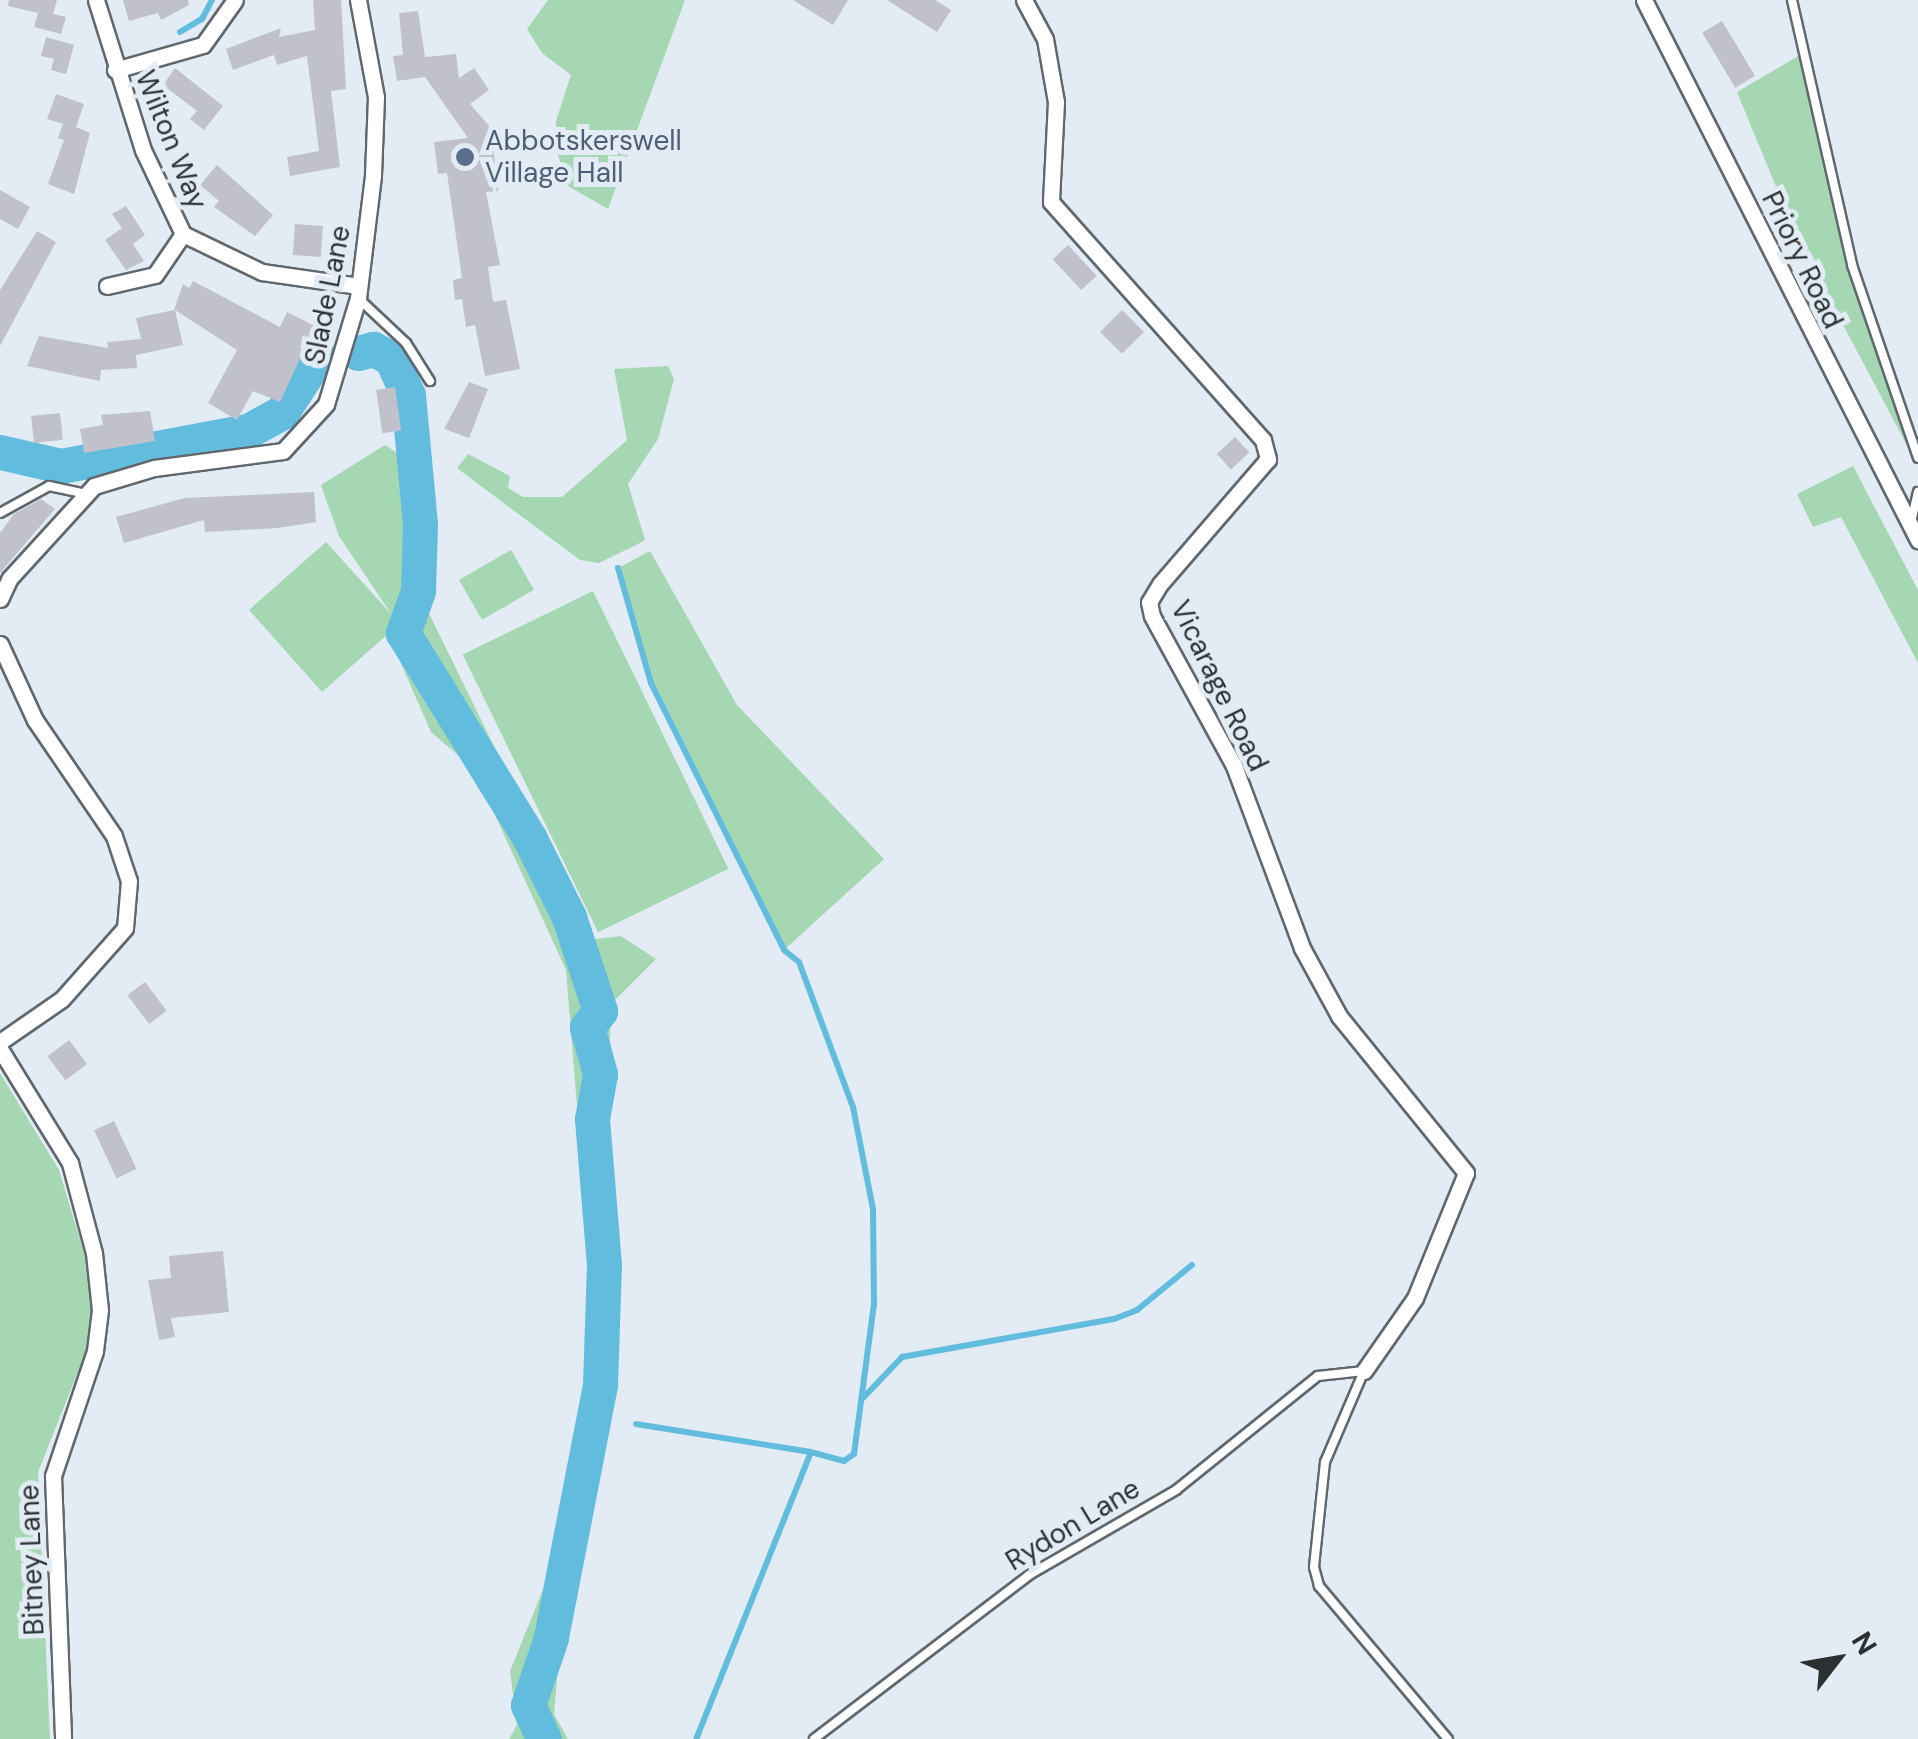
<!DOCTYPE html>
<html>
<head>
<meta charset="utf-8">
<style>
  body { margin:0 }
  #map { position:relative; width:1918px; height:1739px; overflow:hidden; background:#e3ecf4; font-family:"DM Sans",sans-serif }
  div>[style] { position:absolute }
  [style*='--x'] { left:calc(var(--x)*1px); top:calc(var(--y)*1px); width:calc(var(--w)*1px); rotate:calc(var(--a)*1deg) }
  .green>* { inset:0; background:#a5d7b3; transform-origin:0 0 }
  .stream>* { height:6px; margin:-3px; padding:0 3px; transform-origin:3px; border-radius:3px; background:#62bcde }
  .river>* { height:35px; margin:-17.5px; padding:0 17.5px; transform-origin:17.5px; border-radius:17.5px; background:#62bcde }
  .building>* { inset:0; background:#c0c1cb; transform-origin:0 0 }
  .roads { filter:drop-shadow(2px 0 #60686e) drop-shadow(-2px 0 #60686e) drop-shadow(0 2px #60686e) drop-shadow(0 -2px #60686e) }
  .lane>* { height:8px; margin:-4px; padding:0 4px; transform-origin:4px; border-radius:4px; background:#fff }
  .street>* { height:15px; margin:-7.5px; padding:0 7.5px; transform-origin:7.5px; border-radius:7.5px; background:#fff }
  .dots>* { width:28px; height:28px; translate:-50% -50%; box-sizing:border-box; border:5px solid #e3ecf4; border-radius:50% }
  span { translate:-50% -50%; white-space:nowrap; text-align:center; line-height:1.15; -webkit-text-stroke:10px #e3ecf4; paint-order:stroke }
  .street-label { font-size:28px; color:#2c3033 }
  .service-label { font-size:28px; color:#4e5e75 }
  .left { translate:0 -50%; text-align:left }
  .north { position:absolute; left:1788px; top:1609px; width:100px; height:100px; -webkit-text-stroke:8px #e3ecf4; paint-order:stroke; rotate:59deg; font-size:28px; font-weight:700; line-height:40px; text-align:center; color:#2c3033 }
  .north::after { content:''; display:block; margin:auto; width:35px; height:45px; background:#2c3033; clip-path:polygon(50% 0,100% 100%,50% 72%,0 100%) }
</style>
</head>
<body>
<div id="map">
  <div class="green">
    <div style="clip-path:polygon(548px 0,685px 0,608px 209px,568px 186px,557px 152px,556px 121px,571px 75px,542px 53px,527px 29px)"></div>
    <div style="clip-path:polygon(1805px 52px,1852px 265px,1918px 466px,1798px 240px,1737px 92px)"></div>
    <div style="clip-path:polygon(668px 366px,674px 379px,658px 439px,628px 484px,645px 540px,640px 543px,599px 563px,580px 560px,457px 468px,468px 454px,510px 476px,508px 488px,523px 497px,562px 497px,627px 440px,614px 369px)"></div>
    <div style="clip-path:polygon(385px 445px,412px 463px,418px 591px,589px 940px,621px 936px,656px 959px,611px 1004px,606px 1195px,616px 1331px,610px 1420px,561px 1635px,554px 1714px,568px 1739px,509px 1739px,517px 1725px,510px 1671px,555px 1560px,597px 1356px,566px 970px,474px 769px,431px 732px,388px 634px,322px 692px,249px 610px,326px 542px,392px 615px,339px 536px,321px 485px)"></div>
    <div style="clip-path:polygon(1853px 466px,1918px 590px,1918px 663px,1841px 517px,1813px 527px,1797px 494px)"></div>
    <div style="left:511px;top:550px;width:46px;height:60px;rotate:60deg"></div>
    <div style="clip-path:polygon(650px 551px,737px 705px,884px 859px,784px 950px,651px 683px,618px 568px)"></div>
    <div style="left:593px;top:591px;width:309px;height:145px;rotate:64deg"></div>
    <div style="clip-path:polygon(0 1073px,59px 1170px,90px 1273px,93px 1311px,87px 1349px,38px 1472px,50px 1739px,0 1739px)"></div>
  </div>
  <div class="stream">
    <div style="--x:180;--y:32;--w:26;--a:-31"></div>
    <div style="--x:202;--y:19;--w:21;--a:-62"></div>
    <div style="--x:618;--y:568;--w:120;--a:74"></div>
    <div style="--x:651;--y:683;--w:298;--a:63.5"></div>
    <div style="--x:784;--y:950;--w:19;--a:39"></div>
    <div style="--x:799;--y:962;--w:155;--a:69.6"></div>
    <div style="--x:853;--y:1107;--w:104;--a:78.9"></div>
    <div style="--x:873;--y:1209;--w:95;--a:89.4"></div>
    <div style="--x:874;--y:1304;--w:151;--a:97.6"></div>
    <div style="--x:854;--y:1454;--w:12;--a:145"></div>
    <div style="--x:844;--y:1461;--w:34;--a:-165"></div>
    <div style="--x:811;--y:1452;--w:309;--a:111.8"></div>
    <div style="--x:863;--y:1398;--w:57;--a:-46.4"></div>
    <div style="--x:902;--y:1357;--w:215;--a:-10.2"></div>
    <div style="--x:1114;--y:1319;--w:25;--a:-21"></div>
    <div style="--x:1137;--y:1310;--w:71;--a:-39.3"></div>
    <div style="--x:636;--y:1424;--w:177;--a:9.1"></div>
  </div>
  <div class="river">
    <div style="--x:358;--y:353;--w:16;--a:-15"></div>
    <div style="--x:373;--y:349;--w:20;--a:27"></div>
    <div style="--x:391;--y:358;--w:41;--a:65.3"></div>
    <div style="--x:408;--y:395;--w:130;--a:84.7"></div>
    <div style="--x:420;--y:524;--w:67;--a:91.7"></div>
    <div style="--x:418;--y:591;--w:45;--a:109.7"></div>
    <div style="--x:403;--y:633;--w:242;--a:58.3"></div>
    <div style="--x:530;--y:839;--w:87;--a:63.4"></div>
    <div style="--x:569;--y:917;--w:99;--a:71.7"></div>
    <div style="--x:600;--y:1011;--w:21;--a:129"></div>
    <div style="--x:587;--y:1027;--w:49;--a:74.5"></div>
    <div style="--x:600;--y:1074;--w:46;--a:100.1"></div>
    <div style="--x:592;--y:1119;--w:145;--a:85.3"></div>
    <div style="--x:604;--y:1264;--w:121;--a:91.9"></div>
    <div style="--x:600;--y:1385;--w:258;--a:101"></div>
    <div style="--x:551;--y:1638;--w:71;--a:108.9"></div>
    <div style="--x:528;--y:1705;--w:38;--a:65"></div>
    <div style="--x:0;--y:452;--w:63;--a:12.9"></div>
    <div style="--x:61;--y:466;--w:190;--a:-10.6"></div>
    <div style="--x:248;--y:431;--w:39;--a:-29"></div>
    <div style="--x:282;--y:412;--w:57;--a:-57.1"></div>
    <div style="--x:313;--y:364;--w:11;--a:-15"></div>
  </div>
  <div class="building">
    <div style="clip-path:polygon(9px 0,57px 0,53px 14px,66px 17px,61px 34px,34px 27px,38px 13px,8px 6px)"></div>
    <div style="clip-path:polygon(123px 0,188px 0,189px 5px,161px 20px,158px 13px,129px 21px)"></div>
    <div style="clip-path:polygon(313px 0,341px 0,346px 89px,331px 91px,340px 167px,290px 176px,287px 157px,319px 151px,307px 56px,277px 65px,274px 55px,233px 70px,226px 49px,281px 28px,279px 37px,315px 30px)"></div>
    <div style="clip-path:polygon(793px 0,848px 0,833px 25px)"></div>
    <div style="clip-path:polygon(887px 0,935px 0,951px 10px,937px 32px)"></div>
    <div style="clip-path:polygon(418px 11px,425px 57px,456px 54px,459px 78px,474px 68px,489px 90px,470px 104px,491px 128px,498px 191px,486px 192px,500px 265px,488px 267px,493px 302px,506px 300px,520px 369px,485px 376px,475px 325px,466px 327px,462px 299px,455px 300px,453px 280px,462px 278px,447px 173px,438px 174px,434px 142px,468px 138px,425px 77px,397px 81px,393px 56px,403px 55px,399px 13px)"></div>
    <div style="left:1722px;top:21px;width:64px;height:23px;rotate:59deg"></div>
    <div style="clip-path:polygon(46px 37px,74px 45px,66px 74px,51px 70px,54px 59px,41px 56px)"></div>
    <div style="clip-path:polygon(175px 68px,223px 106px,204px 130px,190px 119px,197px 111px,163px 85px)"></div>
    <div style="clip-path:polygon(56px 94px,84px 104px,76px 127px,90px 133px,74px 194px,48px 184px,64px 140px,58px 138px,63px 124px,47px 119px)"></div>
    <div style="clip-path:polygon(217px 165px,273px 215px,255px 236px,214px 207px,219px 201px,200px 185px)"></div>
    <div style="clip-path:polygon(0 190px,30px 207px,18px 229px,0 219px)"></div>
    <div style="clip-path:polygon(126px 206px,145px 235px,133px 244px,144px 261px,126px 270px,105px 240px,122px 228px,112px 214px)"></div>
    <div style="left:295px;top:224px;width:28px;height:31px;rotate:4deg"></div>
    <div style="clip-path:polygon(37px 231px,56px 242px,0 346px,0 290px)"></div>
    <div style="left:1068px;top:245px;width:42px;height:21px;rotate:47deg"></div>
    <div style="clip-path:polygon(193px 281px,280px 327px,287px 312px,315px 326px,280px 402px,253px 391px,237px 420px,208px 403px,237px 350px,175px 310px,183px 345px,136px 355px,137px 368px,101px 370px,100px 381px,27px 366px,39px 336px,108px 348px,107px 342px,141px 339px,136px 318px,174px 310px,183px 284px,189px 288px)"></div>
    <div style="left:1122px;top:310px;width:31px;height:31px;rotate:45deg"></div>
    <div style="clip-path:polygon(469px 382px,488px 389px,469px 438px,444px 429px)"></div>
    <div style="left:395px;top:387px;width:44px;height:19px;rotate:82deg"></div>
    <div style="clip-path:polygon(150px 411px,155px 441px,84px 453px,80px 429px,103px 425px,101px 415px)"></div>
    <div style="left:60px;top:413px;width:27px;height:29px;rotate:84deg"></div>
    <div style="left:1235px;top:437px;width:21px;height:25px;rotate:47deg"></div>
    <div style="clip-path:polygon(314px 492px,316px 522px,278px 528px,205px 532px,204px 520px,124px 543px,116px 517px,185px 498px)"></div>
    <div style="clip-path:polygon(41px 499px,55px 509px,0 573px,0 533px,14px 514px)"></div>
    <div style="left:145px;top:982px;width:36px;height:22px;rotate:53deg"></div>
    <div style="left:69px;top:1040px;width:30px;height:27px;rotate:53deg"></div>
    <div style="left:114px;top:1121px;width:53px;height:22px;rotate:65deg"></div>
    <div style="clip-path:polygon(223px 1251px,229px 1312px,171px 1318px,175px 1337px,159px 1340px,148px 1280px,171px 1278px,169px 1256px)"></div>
  </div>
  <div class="roads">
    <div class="lane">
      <div style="--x:1792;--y:0;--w:272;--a:77.2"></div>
      <div style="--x:1852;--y:265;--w:204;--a:71.1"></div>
      <div style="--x:358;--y:298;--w:66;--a:43.2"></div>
      <div style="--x:406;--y:343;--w:45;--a:57.7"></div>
      <div style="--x:0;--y:513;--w:56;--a:-28.9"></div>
      <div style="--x:49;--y:486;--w:39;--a:12"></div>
      <div style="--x:1911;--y:522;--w:31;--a:-77"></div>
      <div style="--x:1364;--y:1371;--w:99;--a:113.2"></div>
      <div style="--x:1325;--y:1462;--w:106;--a:96"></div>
      <div style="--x:1314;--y:1567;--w:20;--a:75"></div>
      <div style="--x:1319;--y:1586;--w:200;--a:49.9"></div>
      <div style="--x:814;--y:1739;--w:270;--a:-37.3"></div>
      <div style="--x:1029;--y:1575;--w:170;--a:-30"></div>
      <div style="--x:1176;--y:1490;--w:182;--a:-38.8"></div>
      <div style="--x:1318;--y:1376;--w:46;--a:-6.2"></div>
    </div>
    <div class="street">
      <div style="--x:96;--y:0;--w:157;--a:72.6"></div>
      <div style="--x:143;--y:150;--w:93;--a:64.5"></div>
      <div style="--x:183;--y:234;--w:88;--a:25.7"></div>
      <div style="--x:262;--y:272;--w:98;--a:8.2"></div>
      <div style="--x:1024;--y:0;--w:44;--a:61.7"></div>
      <div style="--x:1045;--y:39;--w:64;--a:80.1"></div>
      <div style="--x:1056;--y:102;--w:100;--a:92.9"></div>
      <div style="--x:1051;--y:202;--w:319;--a:48.3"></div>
      <div style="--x:1263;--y:440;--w:20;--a:75"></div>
      <div style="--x:1268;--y:459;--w:165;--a:130.8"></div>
      <div style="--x:1160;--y:584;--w:21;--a:121"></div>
      <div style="--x:1149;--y:602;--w:14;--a:78"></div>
      <div style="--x:1152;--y:616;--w:171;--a:61.3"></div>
      <div style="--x:1234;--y:766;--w:194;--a:69.5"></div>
      <div style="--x:1302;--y:948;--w:77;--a:61.4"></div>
      <div style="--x:1339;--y:1016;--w:202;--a:51"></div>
      <div style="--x:1466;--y:1173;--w:135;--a:112.2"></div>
      <div style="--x:1415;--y:1298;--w:89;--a:124.9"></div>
      <div style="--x:1644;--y:0;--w:606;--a:63.1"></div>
      <div style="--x:115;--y:70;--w:91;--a:-15.9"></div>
      <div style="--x:203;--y:45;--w:55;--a:-54.6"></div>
      <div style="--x:107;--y:286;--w:49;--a:-12.9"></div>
      <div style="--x:155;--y:275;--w:50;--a:-55.7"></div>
      <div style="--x:0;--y:599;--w:23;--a:-65"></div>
      <div style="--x:10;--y:578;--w:125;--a:-47.6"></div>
      <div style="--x:94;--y:486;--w:63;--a:-16.7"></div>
      <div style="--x:154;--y:468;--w:130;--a:-7.5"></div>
      <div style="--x:283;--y:451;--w:64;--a:-47.5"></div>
      <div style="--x:326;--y:404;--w:111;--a:-73.2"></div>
      <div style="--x:358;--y:298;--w:124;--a:-83"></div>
      <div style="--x:373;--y:175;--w:78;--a:-87.8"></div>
      <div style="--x:376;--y:97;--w:99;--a:-100.5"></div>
      <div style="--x:0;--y:644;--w:84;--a:65.3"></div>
      <div style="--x:35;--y:720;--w:140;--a:55.7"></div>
      <div style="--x:114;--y:836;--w:47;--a:71.6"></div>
      <div style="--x:129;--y:881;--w:47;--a:94.9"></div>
      <div style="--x:125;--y:928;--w:95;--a:131.6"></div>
      <div style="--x:62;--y:999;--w:75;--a:145.3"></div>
      <div style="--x:0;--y:1049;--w:134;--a:58.4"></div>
      <div style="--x:70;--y:1163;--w:93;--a:75.1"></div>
      <div style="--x:94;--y:1253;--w:57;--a:84"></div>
      <div style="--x:100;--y:1310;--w:41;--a:97"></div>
      <div style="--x:95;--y:1351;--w:132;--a:108.6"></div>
      <div style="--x:53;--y:1476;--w:263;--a:87.8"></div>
    </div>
  </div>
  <div class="dots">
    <div style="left:465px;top:157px;background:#5c6f8a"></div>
  </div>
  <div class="street-label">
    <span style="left:171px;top:140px;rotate:68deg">Wilton Way</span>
    <span style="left:1802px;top:260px;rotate:64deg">Priory Road</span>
    <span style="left:328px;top:295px;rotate:-79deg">Slade Lane</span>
    <span style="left:1219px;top:686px;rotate:64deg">Vicarage Road</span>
    <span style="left:1073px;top:1525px;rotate:-31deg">Rydon Lane</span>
    <span style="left:32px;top:1560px;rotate:-92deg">Bitney Lane</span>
  </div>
  <div class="service-label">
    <span class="left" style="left:485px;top:157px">Abbotskerswell<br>Village Hall</span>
  </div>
  <div class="north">N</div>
</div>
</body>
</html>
